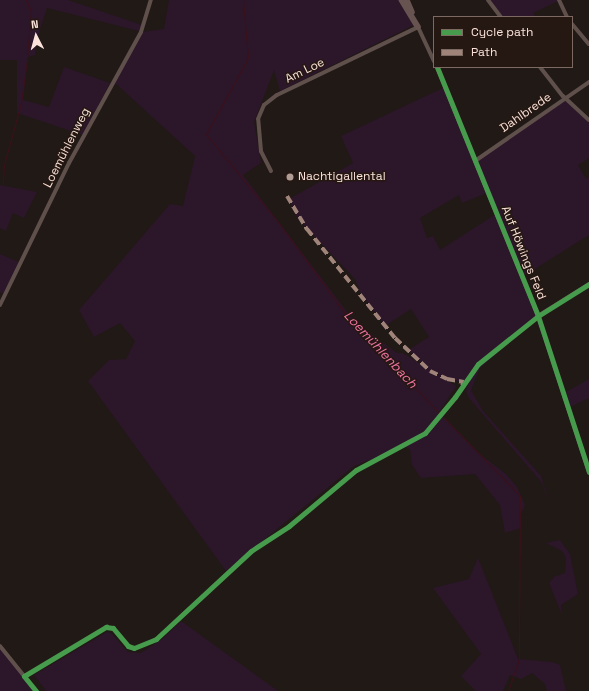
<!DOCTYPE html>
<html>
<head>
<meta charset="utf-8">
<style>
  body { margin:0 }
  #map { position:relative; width:589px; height:691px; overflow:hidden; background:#211916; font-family:"Space Grotesk",sans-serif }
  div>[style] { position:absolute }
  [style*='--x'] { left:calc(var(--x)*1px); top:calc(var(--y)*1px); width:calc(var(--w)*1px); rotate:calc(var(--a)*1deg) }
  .green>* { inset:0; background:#2c1629 }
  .stream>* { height:1px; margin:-0.5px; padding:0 0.5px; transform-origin:0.5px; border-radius:0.5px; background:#3d111a }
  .street>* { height:4px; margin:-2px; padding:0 2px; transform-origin:2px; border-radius:2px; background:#60504c }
  .secondary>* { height:5.5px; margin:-2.75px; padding:0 2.75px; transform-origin:2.75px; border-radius:2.75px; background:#675450 }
  .quiet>* { height:4px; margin-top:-2px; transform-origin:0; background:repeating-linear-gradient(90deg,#a18479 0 8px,transparent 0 12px) }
  .cycleway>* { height:5px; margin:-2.5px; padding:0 2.5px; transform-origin:2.5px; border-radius:2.5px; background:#469c4c }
  .dots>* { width:11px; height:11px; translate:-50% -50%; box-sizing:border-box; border:2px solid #251812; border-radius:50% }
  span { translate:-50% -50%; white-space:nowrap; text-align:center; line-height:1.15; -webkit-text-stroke:3px #251812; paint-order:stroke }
  .street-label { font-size:12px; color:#fbe2da }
  .poi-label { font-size:12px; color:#fbe2da }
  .left { translate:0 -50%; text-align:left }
  .water-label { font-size:13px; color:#f073a4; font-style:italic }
  .legend { position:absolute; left:433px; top:16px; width:140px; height:52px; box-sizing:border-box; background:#251812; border:1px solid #7b6962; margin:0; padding:5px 7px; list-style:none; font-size:12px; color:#fbe2da }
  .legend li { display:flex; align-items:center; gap:8px; height:20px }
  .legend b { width:20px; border:1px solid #7b6962 }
  .north { position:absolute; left:16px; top:16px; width:40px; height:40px; -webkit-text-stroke:3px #251812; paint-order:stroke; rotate:354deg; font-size:11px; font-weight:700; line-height:16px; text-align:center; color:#fbe2da }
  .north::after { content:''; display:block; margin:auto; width:14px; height:18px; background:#fbe2da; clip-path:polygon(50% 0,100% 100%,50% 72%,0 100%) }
</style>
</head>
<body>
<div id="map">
  <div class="green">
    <div style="clip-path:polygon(0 0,68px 0,142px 25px,139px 31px,47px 8px,37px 39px,35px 55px,28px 57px,23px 100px,49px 107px,64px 67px,110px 83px,83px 135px,17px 113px,17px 60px,0 60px)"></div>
    <div style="clip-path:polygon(169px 0,401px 0,414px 25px,280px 91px,274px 70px,254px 122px,261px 163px,243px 175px,354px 321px,397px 353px,403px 353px,456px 386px,439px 413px,477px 452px,506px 474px,517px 487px,525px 505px,520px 516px,521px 528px,505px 533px,500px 505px,475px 474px,421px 478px,412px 465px,410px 449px,404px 447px,354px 466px,226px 571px,88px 381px,109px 360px,126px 359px,135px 341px,120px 323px,94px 337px,79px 310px,170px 204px,183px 206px,195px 156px,114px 82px,142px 32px,164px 29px)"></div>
    <div style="clip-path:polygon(490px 0,557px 0,558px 1px,533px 13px,536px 17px,503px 17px)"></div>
    <div style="clip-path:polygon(evenodd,445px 87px,475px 161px,566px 99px,589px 123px,589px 158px,578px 165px,586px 179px,589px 177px,589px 235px,522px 277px,524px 277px,549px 357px,536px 320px,480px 368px,471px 390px,483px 411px,541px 476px,550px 505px,542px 483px,468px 397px,466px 390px,476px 367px,464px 382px,447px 379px,430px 371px,408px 350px,429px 337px,411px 309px,385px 326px,360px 292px,355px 279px,298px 219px,289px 199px,353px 163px,341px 136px,445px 87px,487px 193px,496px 214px,440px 250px,433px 236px,427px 238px,420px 218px,459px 195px,462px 203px,487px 193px)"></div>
    <div style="clip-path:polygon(0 185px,37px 192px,24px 218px,13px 213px,6px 231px,0 228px)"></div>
    <div style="clip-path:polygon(0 254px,19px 262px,4px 294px,0 292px)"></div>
    <div style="clip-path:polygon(589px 379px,589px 398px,570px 407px,566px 392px)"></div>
    <div style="clip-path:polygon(560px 540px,570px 554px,578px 594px,561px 605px,562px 615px,549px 583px,554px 577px,565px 573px,566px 558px,562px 551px,546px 543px)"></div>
    <div style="clip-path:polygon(478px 558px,518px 659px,552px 662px,560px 665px,566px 691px,547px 691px,545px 684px,532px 673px,521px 679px,510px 675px,503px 691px,476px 691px,461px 676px,481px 654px,433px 588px,469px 579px)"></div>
    <div style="clip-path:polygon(181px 621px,278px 691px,46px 691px,34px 675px,107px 632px,111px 633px,128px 652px,141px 653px,162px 639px)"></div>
    <div style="clip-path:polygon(0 648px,36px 691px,0 691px)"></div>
  </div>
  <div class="stream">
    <div style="--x:26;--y:0;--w:12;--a:66"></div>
    <div style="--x:31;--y:11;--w:46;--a:95"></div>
    <div style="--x:243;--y:0;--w:58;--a:85.1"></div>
    <div style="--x:248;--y:58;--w:87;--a:118.9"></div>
    <div style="--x:206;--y:134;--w:114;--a:50.7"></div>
    <div style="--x:278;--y:222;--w:125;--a:53.8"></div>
    <div style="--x:352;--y:323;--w:241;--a:45.8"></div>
    <div style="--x:520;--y:496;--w:163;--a:90.4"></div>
    <div style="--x:519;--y:659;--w:34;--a:109"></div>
    <div style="--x:3;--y:182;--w:17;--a:-87"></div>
    <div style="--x:4;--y:165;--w:64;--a:-74.7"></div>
    <div style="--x:21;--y:103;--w:43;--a:-82.1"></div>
    <div style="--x:3;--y:224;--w:38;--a:-90"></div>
  </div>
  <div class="street">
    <div style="--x:488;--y:0;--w:21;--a:53"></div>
    <div style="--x:559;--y:0;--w:19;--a:65"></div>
    <div style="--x:572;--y:24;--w:26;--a:50"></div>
    <div style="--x:437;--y:67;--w:269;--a:67.9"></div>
    <div style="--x:538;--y:316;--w:164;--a:71.9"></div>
    <div style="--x:540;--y:67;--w:37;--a:52"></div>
    <div style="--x:563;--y:96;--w:35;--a:43"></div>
    <div style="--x:475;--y:161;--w:139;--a:-34.7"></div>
    <div style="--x:271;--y:171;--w:22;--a:-117"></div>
    <div style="--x:261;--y:151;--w:32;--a:-95"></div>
    <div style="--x:258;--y:119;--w:15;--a:-67"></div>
    <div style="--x:264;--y:105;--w:16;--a:-38"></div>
    <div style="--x:277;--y:95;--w:157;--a:-25.7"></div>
    <div style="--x:418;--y:27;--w:38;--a:65"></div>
    <div style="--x:0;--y:305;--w:158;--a:-64.1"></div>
    <div style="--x:69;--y:163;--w:149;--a:-61.2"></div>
    <div style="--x:141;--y:32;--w:34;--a:-73"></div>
    <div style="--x:538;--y:316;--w:60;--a:-32.1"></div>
    <div style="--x:0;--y:646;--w:58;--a:51.3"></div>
  </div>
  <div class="secondary">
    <div style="--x:402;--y:0;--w:31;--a:59"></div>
    <div style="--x:407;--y:0;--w:13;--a:67"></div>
  </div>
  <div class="quiet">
    <div style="--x:287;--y:196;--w:39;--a:59"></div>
    <div style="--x:307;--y:229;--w:140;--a:51.1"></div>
    <div style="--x:395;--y:338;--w:48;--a:43.3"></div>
    <div style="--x:430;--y:371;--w:19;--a:25"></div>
    <div style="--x:447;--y:379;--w:17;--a:10"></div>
    <div style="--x:464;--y:382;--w:4;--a:117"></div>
  </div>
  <div class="cycleway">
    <div style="--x:437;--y:67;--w:269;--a:67.9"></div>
    <div style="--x:538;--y:316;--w:164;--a:71.9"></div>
    <div style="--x:36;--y:691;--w:19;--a:-129"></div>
    <div style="--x:24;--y:676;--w:96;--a:-30.9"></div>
    <div style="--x:106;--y:627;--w:7;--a:8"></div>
    <div style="--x:113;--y:628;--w:23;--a:50"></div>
    <div style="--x:128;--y:646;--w:6;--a:18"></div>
    <div style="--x:134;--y:648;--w:24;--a:-22"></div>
    <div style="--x:156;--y:639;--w:129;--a:-42.8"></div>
    <div style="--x:251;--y:551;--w:45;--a:-33.3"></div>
    <div style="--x:289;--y:526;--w:87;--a:-39.9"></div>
    <div style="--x:356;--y:470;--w:78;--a:-28.2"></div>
    <div style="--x:425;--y:433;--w:47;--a:-50.2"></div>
    <div style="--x:455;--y:397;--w:40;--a:-55.1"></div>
    <div style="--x:478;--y:364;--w:77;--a:-38.7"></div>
    <div style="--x:538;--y:316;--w:60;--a:-32.1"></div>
  </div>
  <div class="dots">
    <div style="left:290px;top:177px;background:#af9c95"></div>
  </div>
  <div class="street-label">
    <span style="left:305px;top:71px;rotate:-26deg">Am Loe</span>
    <span style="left:526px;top:113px;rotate:-35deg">Dahlbrede</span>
    <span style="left:67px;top:148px;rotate:-63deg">Loemühlenweg</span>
    <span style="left:523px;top:253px;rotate:68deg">Auf Höwings Feld</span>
  </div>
  <div class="poi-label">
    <span class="left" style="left:298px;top:177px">Nachtigallental</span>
  </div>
  <div class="water-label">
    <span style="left:380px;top:350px;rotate:47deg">Loemühlenbach</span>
  </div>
  <ul class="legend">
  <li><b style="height:5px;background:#469c4c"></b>Cycle path</li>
  <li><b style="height:5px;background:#a18479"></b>Path</li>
  </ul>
  <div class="north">N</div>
</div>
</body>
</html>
